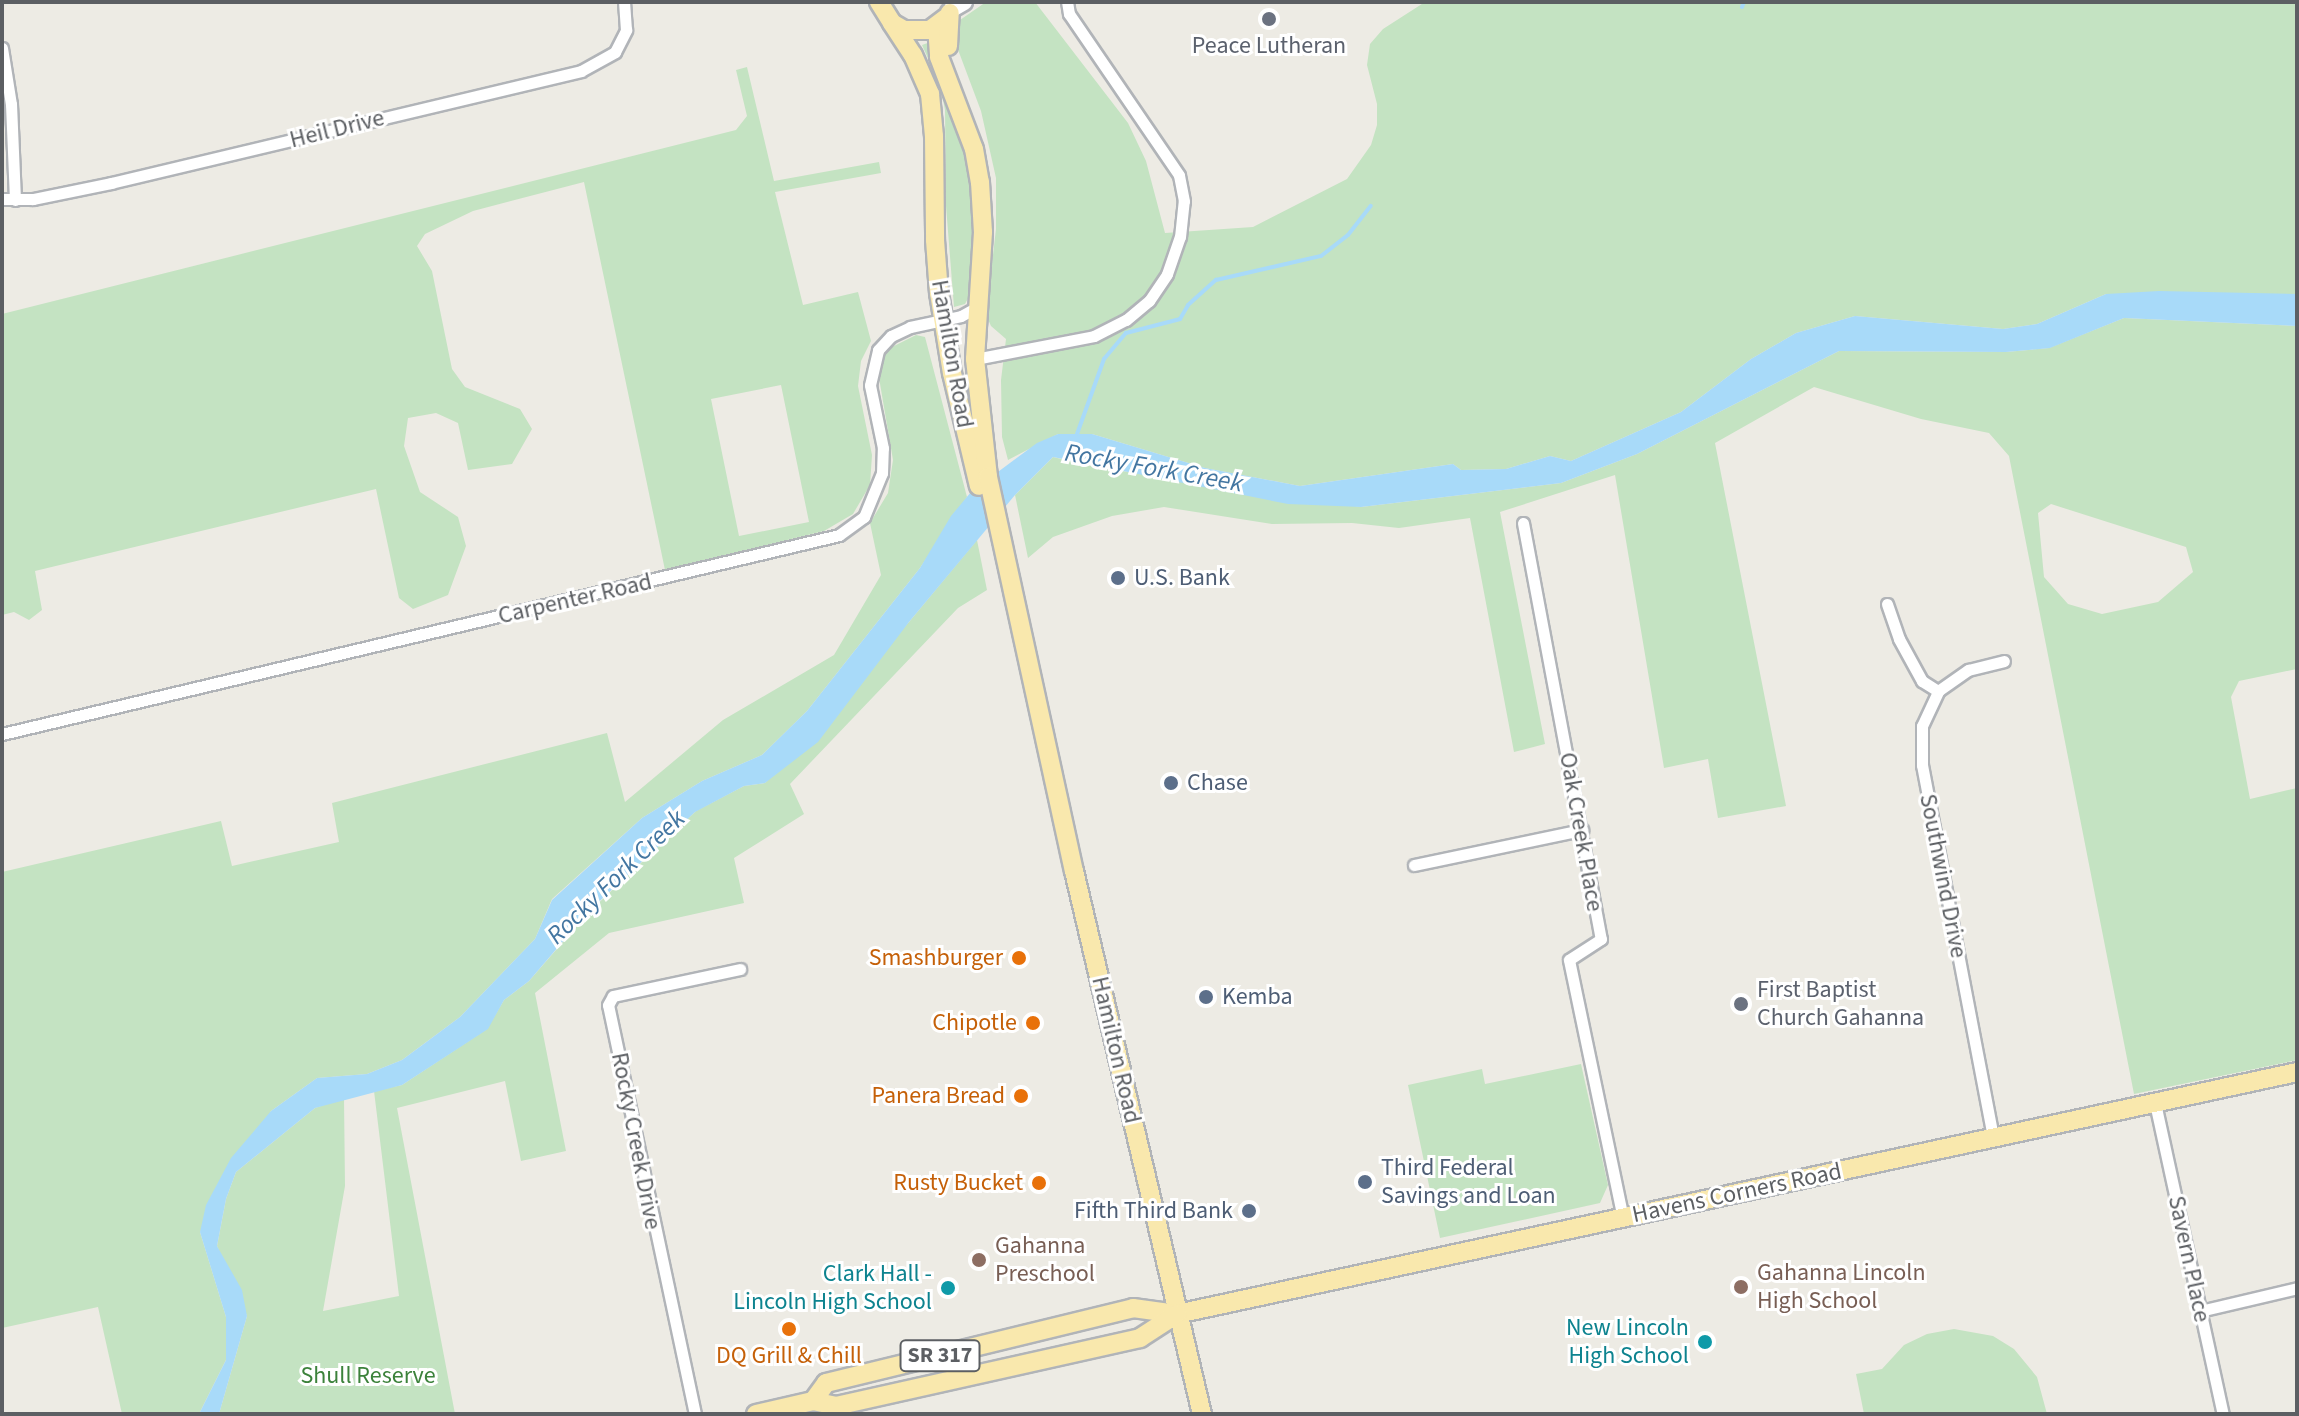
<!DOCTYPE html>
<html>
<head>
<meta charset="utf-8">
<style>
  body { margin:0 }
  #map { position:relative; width:2299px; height:1416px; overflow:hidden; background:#edebe4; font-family:"Source Sans 3",sans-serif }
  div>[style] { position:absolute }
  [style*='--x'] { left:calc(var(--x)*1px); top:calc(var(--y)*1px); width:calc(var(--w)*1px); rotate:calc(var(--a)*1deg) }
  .green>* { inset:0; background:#c4e3c2 }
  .water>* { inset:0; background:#a8daf9 }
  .stream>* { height:4px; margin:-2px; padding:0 2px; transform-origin:2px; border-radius:2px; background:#a8daf9 }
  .roads { filter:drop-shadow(2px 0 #b1b4b8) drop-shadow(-2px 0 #b1b4b8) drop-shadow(0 2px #b1b4b8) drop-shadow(0 -2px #b1b4b8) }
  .minor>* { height:11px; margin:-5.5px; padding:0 5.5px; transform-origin:5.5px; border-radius:5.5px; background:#fff }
  .secondary>* { height:16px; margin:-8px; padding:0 8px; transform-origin:8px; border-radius:8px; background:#fff }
  .primary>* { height:18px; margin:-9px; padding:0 9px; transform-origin:9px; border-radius:9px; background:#f9e8ad }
  .dots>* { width:22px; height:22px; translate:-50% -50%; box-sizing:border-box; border:4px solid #fff; border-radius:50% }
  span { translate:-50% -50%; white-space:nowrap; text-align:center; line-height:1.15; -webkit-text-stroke:6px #fff; paint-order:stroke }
  .shield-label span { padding:2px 6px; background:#fff; border:2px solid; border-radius:6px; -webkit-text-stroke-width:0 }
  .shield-label { font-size:22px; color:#5c5f63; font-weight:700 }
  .worship-label { font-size:24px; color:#5b616d }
  .left { translate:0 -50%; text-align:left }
  .street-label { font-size:24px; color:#5c5f63 }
  .service-label { font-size:24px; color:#4e5e75 }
  .right { translate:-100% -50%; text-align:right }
  .food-label { font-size:24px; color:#c56008 }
  .education-label { font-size:24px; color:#785e54 }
  .culture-label { font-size:24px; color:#0d838f }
  .park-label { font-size:24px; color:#3c823b }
  .water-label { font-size:26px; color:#4376a1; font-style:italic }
  .frame { position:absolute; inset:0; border:4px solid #5c5f63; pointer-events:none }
</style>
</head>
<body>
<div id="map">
  <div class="green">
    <div style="clip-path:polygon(986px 2px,1035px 2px,1128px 123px,1146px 161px,1165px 233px,1253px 227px,1347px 179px,1371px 145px,1377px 125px,1377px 104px,1367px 65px,1370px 44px,1383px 29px,1425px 2px,2297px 2px,2297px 294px,2106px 294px,2037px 324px,2003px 329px,1855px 316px,1796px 333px,1751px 359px,1681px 412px,1571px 461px,1550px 456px,1506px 469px,1461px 470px,1453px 464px,1300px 486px,1205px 468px,1092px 434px,1058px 434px,1008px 460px,1002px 437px,1001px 380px,1006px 339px,991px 326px,986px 315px,996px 229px,996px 178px,981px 111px,954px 39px,960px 20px)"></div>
    <div style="clip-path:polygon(936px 40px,978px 187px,972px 291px,965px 304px,954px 307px,946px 206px,945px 110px,940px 85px,922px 45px)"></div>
    <div style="clip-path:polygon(evenodd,747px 67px,774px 181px,879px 162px,881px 173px,775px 192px,803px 305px,858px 292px,871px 341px,861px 361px,858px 386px,872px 455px,870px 485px,853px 514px,824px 531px,665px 570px,584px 182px,473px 211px,425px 234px,417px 246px,432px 271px,452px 369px,465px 387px,520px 409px,532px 429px,512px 464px,468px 470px,458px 423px,436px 413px,408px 418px,404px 446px,420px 492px,458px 517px,466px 546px,448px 595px,413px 609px,399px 598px,376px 489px,35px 571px,42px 610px,29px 620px,14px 612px,2px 615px,2px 314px,736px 130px,747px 116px,736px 70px,747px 67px,781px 385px,809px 522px,739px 536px,711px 399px,781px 385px)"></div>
    <div style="clip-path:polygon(evenodd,2124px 318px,2297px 326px,2297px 669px,2239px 681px,2231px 697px,2250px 799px,2297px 788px,2297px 1060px,2134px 1094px,2009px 456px,1989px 433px,1921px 419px,1814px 387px,1715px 443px,1786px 806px,1718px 818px,1708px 759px,1664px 768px,1615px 475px,1500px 512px,1545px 744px,1514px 752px,1470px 518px,1399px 528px,1352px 523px,1272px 524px,1164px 507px,1112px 516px,1053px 537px,1028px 558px,1015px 495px,1053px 457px,1095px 467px,1361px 507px,1561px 483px,1637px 454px,1839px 351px,2006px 352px,2049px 348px,2124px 318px,2051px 504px,2186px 547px,2193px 572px,2158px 602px,2102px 614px,2068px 604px,2044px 577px,2038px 513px,2051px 504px)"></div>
    <div style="clip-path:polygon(916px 335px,925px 337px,967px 497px,920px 568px,807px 711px,762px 755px,702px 781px,642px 818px,552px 899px,535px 939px,460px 1017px,402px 1060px,367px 1074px,317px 1078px,271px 1111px,200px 1232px,226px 1317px,226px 1360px,199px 1414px,122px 1414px,98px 1307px,2px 1328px,2px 872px,221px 821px,232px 866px,339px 842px,332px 803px,607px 733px,625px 802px,723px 720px,834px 655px,881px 575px,870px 523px,888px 493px,893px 460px,878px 372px,886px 350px)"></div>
    <div style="clip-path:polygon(977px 540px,987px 590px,958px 608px,790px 784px,804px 814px,734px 858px,744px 903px,609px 933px,535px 993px,566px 1151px,521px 1161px,505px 1081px,397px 1108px,455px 1414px,219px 1414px,247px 1316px,217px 1246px,226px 1199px,236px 1172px,315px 1108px,344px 1098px,345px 1186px,323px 1311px,399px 1296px,374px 1091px,402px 1085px,487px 1029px,504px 1000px,529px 981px,589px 912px,696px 811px,744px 786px,765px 783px,909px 622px)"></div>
    <div style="clip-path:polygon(1581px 1064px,1608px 1185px,1600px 1203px,1440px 1238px,1408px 1085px,1482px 1069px,1485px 1084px)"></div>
    <div style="clip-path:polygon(1954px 1329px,1993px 1336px,2014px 1349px,2037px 1377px,2047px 1414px,1864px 1414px,1856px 1374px,1882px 1369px,1904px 1345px,1927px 1334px)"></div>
  </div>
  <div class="water">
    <div style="clip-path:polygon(2159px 291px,2297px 294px,2297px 326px,2124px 318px,2050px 348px,2006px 352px,1839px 351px,1637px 454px,1561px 483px,1361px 507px,1288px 504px,1053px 457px,1015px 495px,909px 622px,818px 742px,765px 783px,744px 786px,695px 812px,589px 911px,529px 981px,504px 1000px,488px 1029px,402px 1085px,315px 1108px,236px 1172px,226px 1199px,217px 1246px,242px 1290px,247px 1316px,219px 1414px,199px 1414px,226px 1360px,226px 1317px,200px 1232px,206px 1205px,231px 1158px,271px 1111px,317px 1078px,367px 1074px,402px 1060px,421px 1046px,460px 1017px,535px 939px,552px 900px,642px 818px,702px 781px,762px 755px,807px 711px,920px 568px,951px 516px,971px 492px,1037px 443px,1058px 434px,1092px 434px,1205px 468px,1300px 486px,1453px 464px,1461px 470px,1506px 469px,1550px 456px,1571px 461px,1681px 412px,1751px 359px,1796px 333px,1855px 316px,2003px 329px,2037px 324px,2106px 294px)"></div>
  </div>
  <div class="stream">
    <div style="--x:1742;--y:7;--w:5;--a:-68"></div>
    <div style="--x:1077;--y:434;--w:80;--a:-70.2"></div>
    <div style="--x:1104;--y:359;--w:34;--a:-50"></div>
    <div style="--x:1126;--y:333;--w:56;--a:-14.5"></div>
    <div style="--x:1180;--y:319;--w:16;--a:-60"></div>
    <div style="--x:1188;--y:305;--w:38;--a:-42"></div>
    <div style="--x:1216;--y:280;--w:108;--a:-12.9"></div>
    <div style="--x:1321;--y:256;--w:34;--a:-38"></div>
    <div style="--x:1348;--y:235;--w:37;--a:-52"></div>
  </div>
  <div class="roads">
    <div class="minor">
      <div style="--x:2;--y:48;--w:57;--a:80.9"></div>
      <div style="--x:11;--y:104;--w:96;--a:87.6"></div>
      <div style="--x:2;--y:199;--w:31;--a:0"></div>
      <div style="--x:33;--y:199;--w:80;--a:-11.6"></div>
      <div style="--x:111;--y:183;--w:483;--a:-13.4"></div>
      <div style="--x:581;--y:71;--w:39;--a:-29"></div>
      <div style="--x:615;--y:52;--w:25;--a:-63"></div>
      <div style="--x:626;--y:30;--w:28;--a:-94"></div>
      <div style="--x:975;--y:359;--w:121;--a:-10.9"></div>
      <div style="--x:1094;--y:336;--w:36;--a:-27"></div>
      <div style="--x:1126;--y:320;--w:30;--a:-40"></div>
      <div style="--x:1149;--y:301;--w:32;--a:-56"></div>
      <div style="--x:1167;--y:274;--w:39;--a:-71"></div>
      <div style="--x:1180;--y:237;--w:36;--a:-84"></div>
      <div style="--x:1184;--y:201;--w:26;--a:-101"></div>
      <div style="--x:1179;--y:175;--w:195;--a:-124.3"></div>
      <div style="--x:1069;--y:14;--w:12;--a:-99"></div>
      <div style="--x:1523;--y:523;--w:423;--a:79.4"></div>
      <div style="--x:1601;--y:939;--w:38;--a:147"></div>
      <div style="--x:1569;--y:960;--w:264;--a:78.2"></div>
      <div style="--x:1887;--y:604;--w:37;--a:71"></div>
      <div style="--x:1899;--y:639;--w:48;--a:61.3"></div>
      <div style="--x:1922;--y:681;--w:19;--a:32"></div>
      <div style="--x:2;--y:734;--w:860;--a:-13.37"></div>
      <div style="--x:839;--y:535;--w:31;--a:-36"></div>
      <div style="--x:864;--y:517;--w:48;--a:-67.8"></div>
      <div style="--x:882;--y:473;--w:25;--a:-88"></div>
      <div style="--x:883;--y:448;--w:64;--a:-101.7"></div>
      <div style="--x:870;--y:385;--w:36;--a:-77"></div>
      <div style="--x:878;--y:350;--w:19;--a:-47"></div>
      <div style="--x:891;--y:336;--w:21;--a:-25"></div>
      <div style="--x:910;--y:327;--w:52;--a:-12.2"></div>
      <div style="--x:961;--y:316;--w:21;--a:-29"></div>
      <div style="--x:1414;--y:865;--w:172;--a:-11.8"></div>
      <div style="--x:2155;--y:1103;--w:318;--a:77.7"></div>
      <div style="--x:1993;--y:1137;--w:379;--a:-100.8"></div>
      <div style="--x:1922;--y:765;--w:39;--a:-90"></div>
      <div style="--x:1922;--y:726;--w:38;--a:-65"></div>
      <div style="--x:1938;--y:691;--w:37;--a:-35"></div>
      <div style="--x:1968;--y:670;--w:37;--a:-14"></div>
      <div style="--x:2200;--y:1311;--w:100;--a:-13.3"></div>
      <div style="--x:695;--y:1414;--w:418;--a:-102"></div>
      <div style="--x:608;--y:1005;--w:10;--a:-61"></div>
      <div style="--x:613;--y:996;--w:130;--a:-12"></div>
    </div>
    <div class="secondary">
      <div style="--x:952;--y:9;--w:14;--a:-30"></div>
    </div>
    <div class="primary">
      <div style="--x:879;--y:2;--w:25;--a:58"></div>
      <div style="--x:892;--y:23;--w:14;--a:30"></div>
      <div style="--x:904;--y:30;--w:26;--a:0"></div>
      <div style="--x:930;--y:30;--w:20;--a:-37"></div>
      <div style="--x:892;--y:23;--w:38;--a:57"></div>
      <div style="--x:913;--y:55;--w:43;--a:66.4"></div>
      <div style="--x:930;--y:94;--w:42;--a:84.6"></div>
      <div style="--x:934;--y:136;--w:104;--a:89.4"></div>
      <div style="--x:935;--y:240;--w:53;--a:85.7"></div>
      <div style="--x:939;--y:293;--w:81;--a:80.8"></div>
      <div style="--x:952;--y:373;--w:116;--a:76.6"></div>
      <div style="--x:937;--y:26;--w:31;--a:86"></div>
      <div style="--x:939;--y:57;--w:98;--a:69.2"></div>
      <div style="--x:974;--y:149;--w:34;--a:80"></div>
      <div style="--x:980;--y:182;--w:50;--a:86.6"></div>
      <div style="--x:983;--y:232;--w:127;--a:93.6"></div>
      <div style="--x:975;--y:359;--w:119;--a:83.7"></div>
      <div style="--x:988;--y:477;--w:403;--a:77.7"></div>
      <div style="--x:1074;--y:871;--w:558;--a:76.74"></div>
      <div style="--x:948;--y:46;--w:33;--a:-87"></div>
      <div style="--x:813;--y:1401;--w:22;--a:-54"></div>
      <div style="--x:826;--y:1383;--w:316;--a:-13.7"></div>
      <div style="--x:1133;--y:1308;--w:44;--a:7.8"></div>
      <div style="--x:1177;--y:1314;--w:1146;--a:-12.19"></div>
      <div style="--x:756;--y:1414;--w:58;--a:-12.8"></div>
      <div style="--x:813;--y:1401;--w:24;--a:12"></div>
      <div style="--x:836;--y:1406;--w:312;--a:-12.6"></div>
      <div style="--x:1140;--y:1338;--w:44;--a:-33"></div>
    </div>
  </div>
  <div class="dots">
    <div style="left:1269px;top:19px;background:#6b7280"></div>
    <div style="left:1118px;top:578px;background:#5c6f8a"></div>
    <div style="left:1171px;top:783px;background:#5c6f8a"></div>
    <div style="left:1019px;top:958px;background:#e8710a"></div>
    <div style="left:1206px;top:997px;background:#5c6f8a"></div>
    <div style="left:1741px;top:1004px;background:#6b7280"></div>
    <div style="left:1033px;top:1023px;background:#e8710a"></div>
    <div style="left:1021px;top:1096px;background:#e8710a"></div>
    <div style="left:1365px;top:1182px;background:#5c6f8a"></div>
    <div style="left:1039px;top:1183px;background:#e8710a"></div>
    <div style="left:1249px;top:1211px;background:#5c6f8a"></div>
    <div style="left:979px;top:1260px;background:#8d6e63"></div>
    <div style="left:1741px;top:1287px;background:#8d6e63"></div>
    <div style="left:948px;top:1288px;background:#0f9aa8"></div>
    <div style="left:789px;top:1329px;background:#e8710a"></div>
    <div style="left:1705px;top:1342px;background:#0f9aa8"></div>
  </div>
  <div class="shield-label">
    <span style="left:940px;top:1356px">SR 317</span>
  </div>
  <div class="worship-label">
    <span style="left:1269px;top:46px">Peace Lutheran</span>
    <span class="left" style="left:1757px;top:1004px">First Baptist<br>Church Gahanna</span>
  </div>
  <div class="street-label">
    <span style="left:337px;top:129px;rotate:-14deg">Heil Drive</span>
    <span style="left:952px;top:354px;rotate:80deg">Hamilton Road</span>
    <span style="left:575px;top:599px;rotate:-13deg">Carpenter Road</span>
    <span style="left:1581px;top:832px;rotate:80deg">Oak Creek Place</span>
    <span style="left:1943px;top:876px;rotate:79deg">Southwind Drive</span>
    <span style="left:1116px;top:1050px;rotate:77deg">Hamilton Road</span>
    <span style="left:636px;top:1141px;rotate:79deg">Rocky Creek Drive</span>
    <span style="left:1737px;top:1193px;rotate:-12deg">Havens Corners Road</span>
    <span style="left:2189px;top:1259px;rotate:78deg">Savern Place</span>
  </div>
  <div class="service-label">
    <span class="left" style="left:1134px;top:578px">U.S. Bank</span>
    <span class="left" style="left:1187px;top:783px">Chase</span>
    <span class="left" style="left:1222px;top:997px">Kemba</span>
    <span class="left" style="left:1381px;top:1182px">Third Federal<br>Savings and Loan</span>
    <span class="right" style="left:1233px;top:1211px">Fifth Third Bank</span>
  </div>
  <div class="food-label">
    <span class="right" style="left:1003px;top:958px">Smashburger</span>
    <span class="right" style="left:1017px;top:1023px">Chipotle</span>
    <span class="right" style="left:1005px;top:1096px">Panera Bread</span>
    <span class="right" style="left:1023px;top:1183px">Rusty Bucket</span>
    <span style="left:789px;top:1356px">DQ Grill &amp; Chill</span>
  </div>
  <div class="education-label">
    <span class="left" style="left:995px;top:1260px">Gahanna<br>Preschool</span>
    <span class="left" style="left:1757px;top:1287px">Gahanna Lincoln<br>High School</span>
  </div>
  <div class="culture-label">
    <span class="right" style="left:932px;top:1288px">Clark Hall -<br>Lincoln High School</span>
    <span class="right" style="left:1689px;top:1342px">New Lincoln<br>High School</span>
  </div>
  <div class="park-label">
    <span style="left:368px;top:1376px">Shull Reserve</span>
  </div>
  <div class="water-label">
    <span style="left:1154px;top:468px;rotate:10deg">Rocky Fork Creek</span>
    <span style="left:616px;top:877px;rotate:-44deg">Rocky Fork Creek</span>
  </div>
  <div class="frame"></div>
</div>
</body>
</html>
